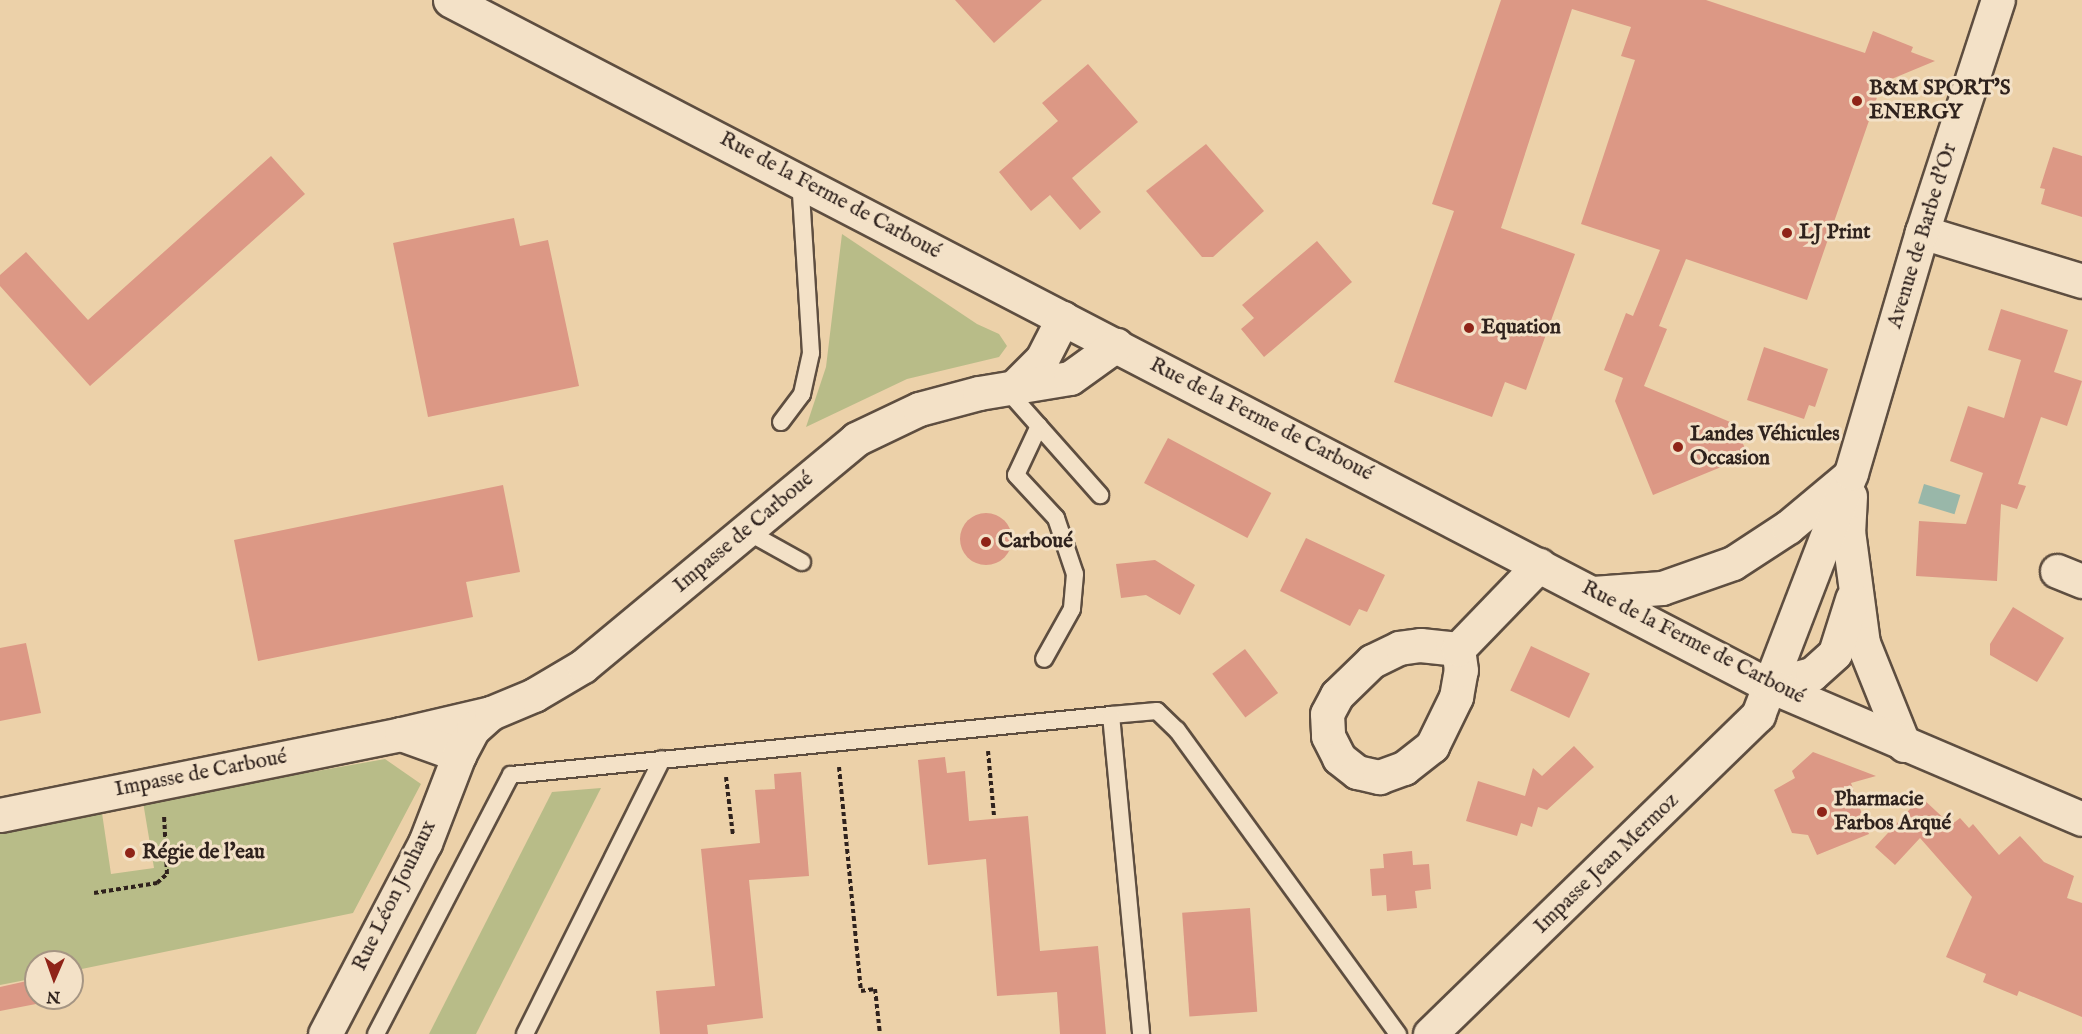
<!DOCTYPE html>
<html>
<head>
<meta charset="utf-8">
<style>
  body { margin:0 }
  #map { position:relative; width:2082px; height:1034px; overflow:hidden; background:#ecd1a9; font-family:"IM FELL English",serif }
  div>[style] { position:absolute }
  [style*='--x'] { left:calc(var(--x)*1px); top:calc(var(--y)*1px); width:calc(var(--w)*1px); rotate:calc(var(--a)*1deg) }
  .green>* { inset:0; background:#b8bc88 }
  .water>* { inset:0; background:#99b7a9; transform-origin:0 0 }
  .building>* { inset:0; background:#dc9885; transform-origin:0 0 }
  .round { border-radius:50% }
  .path>* { height:4px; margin-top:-2px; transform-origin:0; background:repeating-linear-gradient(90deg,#2f221d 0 4.5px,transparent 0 7.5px) }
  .roads { filter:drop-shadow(2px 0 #5e4e40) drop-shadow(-2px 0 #5e4e40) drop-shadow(0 2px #5e4e40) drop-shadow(0 -2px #5e4e40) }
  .lane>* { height:16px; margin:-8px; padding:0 8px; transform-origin:8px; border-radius:8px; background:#f3e1c7 }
  .street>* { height:33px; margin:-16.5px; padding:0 16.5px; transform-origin:16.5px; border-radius:16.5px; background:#f3e1c7 }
  .secondary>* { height:33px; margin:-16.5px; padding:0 16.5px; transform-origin:16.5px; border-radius:16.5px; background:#f3e1c7 }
  .dots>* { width:16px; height:16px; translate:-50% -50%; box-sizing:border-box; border:3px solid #f3e1c7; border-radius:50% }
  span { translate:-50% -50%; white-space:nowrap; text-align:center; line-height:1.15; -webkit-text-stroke:6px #f3e1c7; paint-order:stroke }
  .poi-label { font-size:21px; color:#2f221d; font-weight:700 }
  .left { translate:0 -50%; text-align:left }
  .street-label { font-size:21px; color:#2f221d }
  .north { position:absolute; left:24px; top:950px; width:60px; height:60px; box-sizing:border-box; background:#f3e1c7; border:2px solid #a59583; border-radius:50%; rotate:182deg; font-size:16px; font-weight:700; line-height:24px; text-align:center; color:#2f221d }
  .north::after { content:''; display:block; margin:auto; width:21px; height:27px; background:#8f2418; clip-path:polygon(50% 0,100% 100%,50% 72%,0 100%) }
</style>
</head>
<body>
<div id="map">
  <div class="green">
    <div style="clip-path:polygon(842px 234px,977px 324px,999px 334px,1007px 346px,999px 357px,907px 379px,806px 427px,826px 367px)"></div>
    <div style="clip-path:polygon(385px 759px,421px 784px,353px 913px,72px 971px,72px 962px,36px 962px,36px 978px,0 985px,0 833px,102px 813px,111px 874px,154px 868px,143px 802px)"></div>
    <div style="clip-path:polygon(601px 788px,476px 1034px,429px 1034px,552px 792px)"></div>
  </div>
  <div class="water">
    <div style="left:1924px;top:484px;width:38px;height:20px;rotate:17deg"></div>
  </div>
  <div class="building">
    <div style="clip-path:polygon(955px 0,1042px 0,994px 43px)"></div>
    <div style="clip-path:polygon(1501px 0,1706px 0,1865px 53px,1873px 31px,1913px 47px,1911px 52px,1935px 61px,1882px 83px,1807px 300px,1686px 259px,1659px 326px,1667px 329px,1644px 386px,1735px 424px,1748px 456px,1653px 495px,1615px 401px,1623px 378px,1604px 370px,1626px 313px,1633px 316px,1660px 250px,1581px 224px,1635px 60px,1621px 56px,1631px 27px,1572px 9px,1501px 228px,1575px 254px,1526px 390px,1505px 382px,1492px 417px,1394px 382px,1454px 211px,1432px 204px)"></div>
    <div style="clip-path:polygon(1088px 64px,1138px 122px,1072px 178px,1101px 212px,1080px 230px,1050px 195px,1031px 211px,999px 172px,1058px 121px,1042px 103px)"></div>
    <div style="clip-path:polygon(1206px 144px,1264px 211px,1213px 257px,1202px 257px,1146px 191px)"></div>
    <div style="clip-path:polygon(2053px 147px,2082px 156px,2082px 217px,2041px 204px,2045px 189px,2040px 188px)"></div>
    <div style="clip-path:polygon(271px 156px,305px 194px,90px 386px,0 286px,0 275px,26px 252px,88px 320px)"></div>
    <div style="clip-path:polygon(514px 218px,520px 246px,548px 240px,579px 386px,428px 417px,393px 243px)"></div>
    <div style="clip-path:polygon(1317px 241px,1352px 282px,1264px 357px,1241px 329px,1254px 318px,1242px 305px)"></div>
    <div style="clip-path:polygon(2001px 309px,2068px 330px,2054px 372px,2082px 381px,2067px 426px,2041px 417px,2018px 484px,2026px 486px,2017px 509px,2001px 504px,1997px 581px,1916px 576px,1919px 521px,1966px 524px,1983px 473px,1950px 461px,1968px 406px,2004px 418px,2021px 360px,1988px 350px)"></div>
    <div style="clip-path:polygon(1764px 347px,1828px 369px,1815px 407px,1809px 405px,1804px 419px,1747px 400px)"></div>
    <div style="left:1168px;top:438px;width:117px;height:51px;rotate:28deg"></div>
    <div style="clip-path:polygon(503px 485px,520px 572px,466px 582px,473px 617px,258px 661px,234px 540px)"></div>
    <div class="round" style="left:960px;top:513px;width:52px;height:52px"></div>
    <div style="clip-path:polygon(1306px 538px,1385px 575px,1367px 612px,1359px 609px,1350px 626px,1280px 591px)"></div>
    <div style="clip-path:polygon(1155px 560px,1195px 585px,1180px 615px,1146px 595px,1121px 598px,1116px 564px)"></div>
    <div style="clip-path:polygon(2013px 607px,2064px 638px,2037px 682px,1990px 655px,1990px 644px)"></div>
    <div style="clip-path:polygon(26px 643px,41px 713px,0 721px,0 648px)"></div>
    <div style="left:1531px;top:646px;width:65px;height:49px;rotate:25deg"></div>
    <div style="left:1245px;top:649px;width:55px;height:41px;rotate:53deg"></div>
    <div style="clip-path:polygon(1574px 746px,1594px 767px,1547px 810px,1538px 807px,1532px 827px,1521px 823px,1517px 836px,1466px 821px,1478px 781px,1525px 796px,1533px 768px,1542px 776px)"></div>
    <div style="clip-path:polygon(1813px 752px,1876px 776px,1851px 783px,1869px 834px,1817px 855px,1808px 835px,1792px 833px,1774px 790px,1795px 778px,1792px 771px)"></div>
    <div style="clip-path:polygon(945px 757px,947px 773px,965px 771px,969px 821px,1028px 816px,1040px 951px,1098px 946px,1106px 1034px,1060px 1034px,1057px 992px,997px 996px,986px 859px,928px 865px,918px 760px)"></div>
    <div style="clip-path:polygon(801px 772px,809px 876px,749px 880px,763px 1018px,707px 1025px,708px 1034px,660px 1034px,656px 991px,715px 986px,701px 849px,760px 843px,755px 790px,775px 789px,774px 774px)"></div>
    <div style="clip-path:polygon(1921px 797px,1951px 825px,1960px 818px,1969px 828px,1973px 824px,1999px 855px,2020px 836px,2044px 862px,2074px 876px,2067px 898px,2082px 903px,2082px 1017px,2019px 991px,2017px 996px,1983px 982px,1986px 974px,1946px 957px,1972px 897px,1920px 838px,1895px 865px,1875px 847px)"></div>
    <div style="clip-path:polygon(1412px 851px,1413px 865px,1429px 864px,1431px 889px,1415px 891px,1417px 908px,1387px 911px,1386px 895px,1372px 896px,1370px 869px,1384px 868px,1383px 854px)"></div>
    <div style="left:1250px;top:908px;width:104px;height:68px;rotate:86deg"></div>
    <div style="clip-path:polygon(36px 979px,36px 1004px,0 1011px,0 987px)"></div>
  </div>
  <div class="path">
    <div style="--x:988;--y:751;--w:65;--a:84.7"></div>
    <div style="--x:839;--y:767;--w:225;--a:84.4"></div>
    <div style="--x:861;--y:991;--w:14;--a:-8"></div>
    <div style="--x:875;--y:989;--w:45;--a:83.7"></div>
    <div style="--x:726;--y:777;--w:59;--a:83.2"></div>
    <div style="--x:94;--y:893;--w:64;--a:-9"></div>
    <div style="--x:157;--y:883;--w:13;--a:-42"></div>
    <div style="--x:167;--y:874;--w:59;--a:-92.9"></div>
  </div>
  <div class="roads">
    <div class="lane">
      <div style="--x:1006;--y:389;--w:142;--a:48.4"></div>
      <div style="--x:781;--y:422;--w:35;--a:-53"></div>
      <div style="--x:802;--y:394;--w:42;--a:-77.6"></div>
      <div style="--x:811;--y:353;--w:173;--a:-93.6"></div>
      <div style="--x:1039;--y:426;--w:54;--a:115.1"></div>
      <div style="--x:1016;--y:475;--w:59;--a:47.1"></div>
      <div style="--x:1056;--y:518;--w:59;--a:71.3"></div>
      <div style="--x:1075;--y:574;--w:35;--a:95"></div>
      <div style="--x:1072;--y:609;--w:57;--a:119.2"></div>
      <div style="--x:746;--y:531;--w:64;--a:29"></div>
      <div style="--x:1111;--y:715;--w:46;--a:-5"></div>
      <div style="--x:1157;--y:711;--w:28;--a:44"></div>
      <div style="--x:1177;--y:730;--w:376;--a:54"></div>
      <div style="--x:376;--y:1034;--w:292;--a:-62.5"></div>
      <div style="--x:511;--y:775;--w:603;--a:-5.71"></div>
      <div style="--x:1111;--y:715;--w:320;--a:84.6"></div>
      <div style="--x:525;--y:1034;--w:307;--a:-63.5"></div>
    </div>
    <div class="street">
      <div style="--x:1922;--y:232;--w:167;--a:17"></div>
      <div style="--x:1850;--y:496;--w:35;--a:93"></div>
      <div style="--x:1848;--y:531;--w:113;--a:82.4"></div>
      <div style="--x:1863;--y:643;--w:110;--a:68.1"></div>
      <div style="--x:2057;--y:571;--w:27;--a:22"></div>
      <div style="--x:1593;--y:593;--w:69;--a:-4.1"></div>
      <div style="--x:1662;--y:588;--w:75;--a:-19.4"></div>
      <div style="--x:1733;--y:563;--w:66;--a:-33.2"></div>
      <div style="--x:1788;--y:527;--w:78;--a:-39.8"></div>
      <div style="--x:1458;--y:649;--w:38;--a:-174"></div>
      <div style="--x:1420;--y:645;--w:21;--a:172"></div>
      <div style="--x:1399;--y:648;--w:30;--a:154"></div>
      <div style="--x:1372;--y:661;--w:49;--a:135.8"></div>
      <div style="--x:1337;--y:695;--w:21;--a:118"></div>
      <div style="--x:1327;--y:714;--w:22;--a:87"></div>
      <div style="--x:1328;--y:736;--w:25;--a:63"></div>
      <div style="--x:1339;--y:758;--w:23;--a:38"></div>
      <div style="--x:1357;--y:772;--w:23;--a:13"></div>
      <div style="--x:1379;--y:777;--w:27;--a:-20"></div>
      <div style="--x:1404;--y:768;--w:36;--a:-38"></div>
      <div style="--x:1432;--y:746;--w:55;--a:-63.9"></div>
      <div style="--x:1456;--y:697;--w:27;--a:-80"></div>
      <div style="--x:1461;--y:670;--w:21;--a:-98"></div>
      <div style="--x:1458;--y:649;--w:117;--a:-46"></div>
      <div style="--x:1768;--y:685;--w:45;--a:-14"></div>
      <div style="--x:1812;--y:674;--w:31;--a:-42"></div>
      <div style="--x:1835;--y:653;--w:57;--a:-72.5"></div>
      <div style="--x:401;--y:734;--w:92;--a:-13.1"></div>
      <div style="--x:0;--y:815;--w:409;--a:-11.4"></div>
      <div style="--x:401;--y:734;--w:62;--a:19.9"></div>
      <div style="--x:1430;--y:1034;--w:458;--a:-44.2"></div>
      <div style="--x:1758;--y:715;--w:259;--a:-69"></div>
      <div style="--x:1851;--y:473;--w:251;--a:-73.6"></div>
      <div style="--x:1922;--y:232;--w:244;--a:-71.9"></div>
    </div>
    <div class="secondary">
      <div style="--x:450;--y:0;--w:1485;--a:27.46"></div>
      <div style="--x:1768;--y:685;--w:341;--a:23.1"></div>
      <div style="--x:1013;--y:388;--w:41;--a:-45"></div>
      <div style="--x:1042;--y:359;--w:46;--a:-62.9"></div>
      <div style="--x:325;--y:1034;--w:216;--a:-62.4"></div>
      <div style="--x:425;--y:843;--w:94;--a:-68.9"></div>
      <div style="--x:459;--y:755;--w:30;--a:-62"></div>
      <div style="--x:473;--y:729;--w:24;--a:-42"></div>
      <div style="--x:491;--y:713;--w:47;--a:-22.7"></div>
      <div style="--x:534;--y:695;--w:57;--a:-30.6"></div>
      <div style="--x:583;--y:666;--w:355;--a:-39.7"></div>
      <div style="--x:856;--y:439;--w:70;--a:-25.5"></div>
      <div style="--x:919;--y:409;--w:62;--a:-14.9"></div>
      <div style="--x:979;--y:393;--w:92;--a:-9.4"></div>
      <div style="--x:1070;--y:378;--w:57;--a:-35.7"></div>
    </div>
  </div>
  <div class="dots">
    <div style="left:1857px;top:101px;background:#8f2418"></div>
    <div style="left:1787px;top:233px;background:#8f2418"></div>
    <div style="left:1469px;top:328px;background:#8f2418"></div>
    <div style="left:1678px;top:447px;background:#8f2418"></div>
    <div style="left:986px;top:542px;background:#8f2418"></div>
    <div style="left:1822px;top:812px;background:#8f2418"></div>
    <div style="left:130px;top:853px;background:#8f2418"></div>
  </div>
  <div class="poi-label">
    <span class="left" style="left:1869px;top:101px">B&amp;M SPORT'S<br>ENERGY</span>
    <span class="left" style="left:1799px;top:233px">LJ Print</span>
    <span class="left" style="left:1481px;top:328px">Equation</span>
    <span class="left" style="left:1690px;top:447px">Landes Véhicules<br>Occasion</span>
    <span class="left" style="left:998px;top:542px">Carboué</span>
    <span class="left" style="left:1834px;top:812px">Pharmacie<br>Farbos Arqué</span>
    <span class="left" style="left:142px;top:853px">Régie de l'eau</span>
  </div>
  <div class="street-label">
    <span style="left:830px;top:196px;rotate:28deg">Rue de la Ferme de Carboué</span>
    <span style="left:1923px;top:236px;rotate:-73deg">Avenue de Barbe d'Or</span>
    <span style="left:1261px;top:420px;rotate:27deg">Rue de la Ferme de Carboué</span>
    <span style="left:744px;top:533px;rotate:-40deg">Impasse de Carboué</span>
    <span style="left:1693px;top:643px;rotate:27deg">Rue de la Ferme de Carboué</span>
    <span style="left:201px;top:774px;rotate:-11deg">Impasse de Carboué</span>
    <span style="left:1607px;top:864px;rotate:-44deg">Impasse Jean Mermoz</span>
    <span style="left:395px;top:896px;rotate:-64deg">Rue Léon Jouhaux</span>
  </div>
  <div class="north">N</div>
</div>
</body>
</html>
